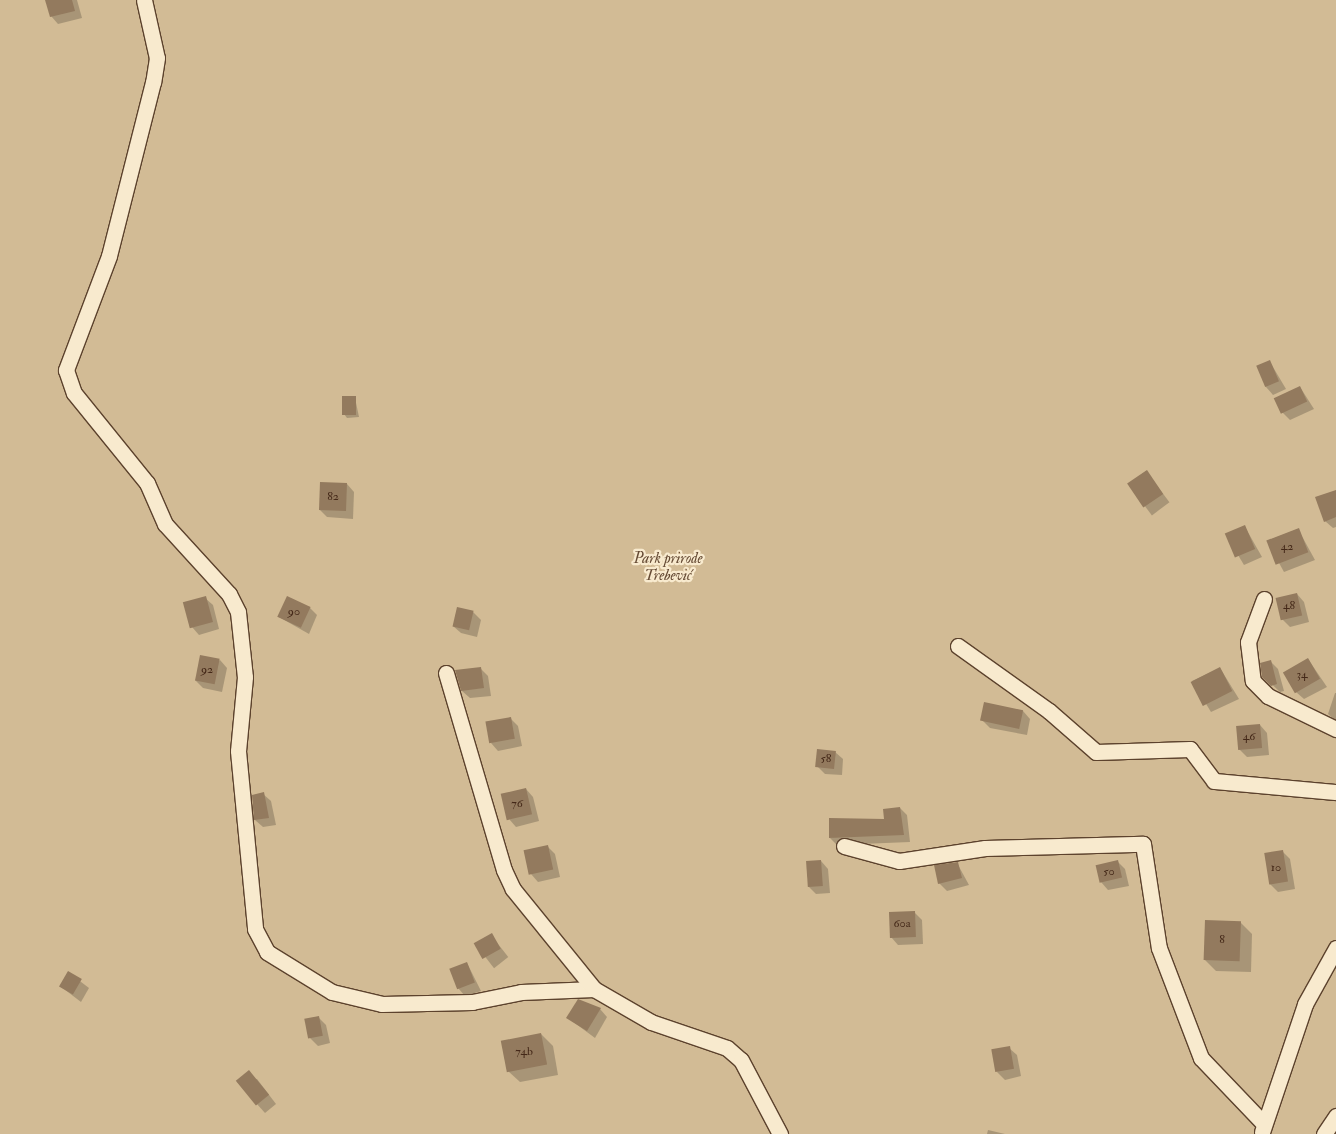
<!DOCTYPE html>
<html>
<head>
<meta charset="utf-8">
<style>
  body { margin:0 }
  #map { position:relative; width:1336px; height:1134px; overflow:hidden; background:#f4dfb4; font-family:"IM FELL Double Pica",serif }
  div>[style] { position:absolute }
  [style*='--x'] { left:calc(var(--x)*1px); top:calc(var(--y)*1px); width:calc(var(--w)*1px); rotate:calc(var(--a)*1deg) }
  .green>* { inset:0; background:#d2bb95; transform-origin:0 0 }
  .shadow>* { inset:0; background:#0003; transform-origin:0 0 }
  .building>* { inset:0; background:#937a5e; transform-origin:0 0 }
  .roads { filter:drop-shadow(1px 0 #5c422d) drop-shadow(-1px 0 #5c422d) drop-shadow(0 1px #5c422d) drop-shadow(0 -1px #5c422d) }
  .minor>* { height:15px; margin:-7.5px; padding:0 7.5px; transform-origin:7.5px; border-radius:7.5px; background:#f8eace }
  span { translate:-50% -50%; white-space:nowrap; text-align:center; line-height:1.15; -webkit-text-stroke:4.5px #f8eace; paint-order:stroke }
  .number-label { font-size:12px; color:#442818 }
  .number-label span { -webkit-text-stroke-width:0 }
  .park-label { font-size:15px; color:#654a34; font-style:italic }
</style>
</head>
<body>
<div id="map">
  <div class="green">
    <div style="left:0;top:0;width:1336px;height:1134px"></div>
  </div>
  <div class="shadow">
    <div style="clip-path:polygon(47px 0,77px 0,82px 18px,58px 24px,51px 16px)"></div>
    <div style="clip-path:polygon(1270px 362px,1286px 389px,1273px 395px,1266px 387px)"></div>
    <div style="clip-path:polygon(1300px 387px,1314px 409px,1290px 420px,1282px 412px)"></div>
    <div style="clip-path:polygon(355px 398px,359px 417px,347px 418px,344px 414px)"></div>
    <div style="left:1146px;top:471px;width:39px;height:22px;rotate:53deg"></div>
    <div style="clip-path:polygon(347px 484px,354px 492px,353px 519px,327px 517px,320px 510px)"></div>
    <div style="clip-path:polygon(1336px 491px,1336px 527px,1333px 528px,1325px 521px)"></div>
    <div style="clip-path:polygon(1245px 527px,1262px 557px,1244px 565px,1226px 535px)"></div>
    <div style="clip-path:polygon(1298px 529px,1315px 560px,1284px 572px,1267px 541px)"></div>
    <div style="clip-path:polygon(1297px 594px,1304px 602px,1309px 622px,1290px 627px,1282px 619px)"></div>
    <div style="clip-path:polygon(205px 598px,213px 605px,219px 629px,199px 635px,192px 627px)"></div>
    <div style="clip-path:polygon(310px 608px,317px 615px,309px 634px,279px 617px)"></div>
    <div style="clip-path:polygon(473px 612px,481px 620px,477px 637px,461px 633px,453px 626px)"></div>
    <div style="clip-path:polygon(1308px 659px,1327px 687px,1304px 699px,1296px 692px)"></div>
    <div style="clip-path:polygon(220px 660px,227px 668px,222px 692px,203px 688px,195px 680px)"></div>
    <div style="clip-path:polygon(1270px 661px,1278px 669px,1284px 691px,1280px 692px,1263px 676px)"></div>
    <div style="clip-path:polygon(480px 668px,488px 676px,491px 696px,470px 698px,462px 691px)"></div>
    <div style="clip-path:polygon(1220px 668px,1239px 699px,1211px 712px,1192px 681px)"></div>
    <div style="clip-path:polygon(1335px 693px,1336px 693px,1336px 721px,1328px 714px)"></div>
    <div style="clip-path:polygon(985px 703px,1023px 711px,1030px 719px,1027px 735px,990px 728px,982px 720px)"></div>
    <div style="clip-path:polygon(511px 719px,518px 726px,522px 746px,498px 751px,491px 743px)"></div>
    <div style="clip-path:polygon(1260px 725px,1267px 733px,1269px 755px,1247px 757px,1239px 749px)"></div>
    <div style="clip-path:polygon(835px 752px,843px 759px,842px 775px,825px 774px,817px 766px)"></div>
    <div style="clip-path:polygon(526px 789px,533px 797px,539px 821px,516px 827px,509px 819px)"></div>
    <div style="clip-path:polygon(263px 794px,271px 801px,276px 825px,263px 827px,255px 820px,253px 796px)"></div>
    <div style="clip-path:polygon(900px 808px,907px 815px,910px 842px,837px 845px,830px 838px,885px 820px)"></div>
    <div style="clip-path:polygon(547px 846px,555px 854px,560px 877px,538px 882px,531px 874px)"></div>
    <div style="clip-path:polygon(1282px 851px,1290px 859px,1295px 889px,1278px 892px,1270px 884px)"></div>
    <div style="clip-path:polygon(821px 861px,828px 869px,830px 893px,816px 894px,808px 886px)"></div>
    <div style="clip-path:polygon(1117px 861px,1125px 869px,1129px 886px,1108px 890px,1101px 882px)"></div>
    <div style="clip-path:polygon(957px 863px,969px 885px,947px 891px,939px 883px)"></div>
    <div style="clip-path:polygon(914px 912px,922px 920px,923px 944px,898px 945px,891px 937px)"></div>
    <div style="clip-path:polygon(1240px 922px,1252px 934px,1251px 972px,1216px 971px,1204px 959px)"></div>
    <div style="left:491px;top:935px;width:28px;height:18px;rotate:52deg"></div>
    <div style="clip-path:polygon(467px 963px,481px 991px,465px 996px,458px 988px)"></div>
    <div style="clip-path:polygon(68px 972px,89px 988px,81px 1002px,60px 986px)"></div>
    <div style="clip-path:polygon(600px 1009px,607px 1017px,595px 1038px,568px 1018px)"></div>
    <div style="clip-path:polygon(319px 1018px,326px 1025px,330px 1043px,318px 1046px,310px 1038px)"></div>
    <div style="clip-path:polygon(541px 1034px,553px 1046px,558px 1075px,520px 1082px,508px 1071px)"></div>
    <div style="clip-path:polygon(1009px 1048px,1017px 1055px,1021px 1076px,1005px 1080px,997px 1072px)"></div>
    <div style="clip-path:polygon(257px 1079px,276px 1104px,265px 1113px,237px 1082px)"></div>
    <div style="clip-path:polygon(988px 1130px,1005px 1134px,987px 1134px)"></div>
  </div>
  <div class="building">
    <div style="clip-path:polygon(45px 0,72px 0,75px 11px,50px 17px)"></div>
    <div style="left:1270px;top:360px;width:23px;height:15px;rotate:67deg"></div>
    <div style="left:1300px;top:386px;width:17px;height:29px;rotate:65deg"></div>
    <div style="left:342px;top:396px;width:14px;height:19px"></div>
    <div style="left:1147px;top:470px;width:29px;height:24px;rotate:56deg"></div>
    <div style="left:320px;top:482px;width:27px;height:28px;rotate:2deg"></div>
    <div style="clip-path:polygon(1336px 490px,1336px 517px,1324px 522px,1315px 497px)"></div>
    <div style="left:1245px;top:525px;width:26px;height:22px;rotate:67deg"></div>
    <div style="left:1299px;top:528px;width:26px;height:35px;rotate:69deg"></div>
    <div style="left:1297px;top:593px;width:23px;height:22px;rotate:77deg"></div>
    <div style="left:206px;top:596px;width:27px;height:24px;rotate:75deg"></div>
    <div style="left:287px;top:596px;width:26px;height:23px;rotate:25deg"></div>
    <div style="left:457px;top:607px;width:17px;height:20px;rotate:13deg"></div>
    <div style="left:200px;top:655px;width:20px;height:26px;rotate:11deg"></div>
    <div style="left:1308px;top:658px;width:24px;height:29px;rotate:60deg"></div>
    <div style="clip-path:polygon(1271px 660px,1277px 684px,1271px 686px,1262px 677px,1260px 663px)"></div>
    <div style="clip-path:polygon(481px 667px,484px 688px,461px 691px,455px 670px)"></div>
    <div style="left:1220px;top:667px;width:27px;height:33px;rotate:63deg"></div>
    <div style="left:984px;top:702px;width:40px;height:19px;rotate:12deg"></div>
    <div style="left:511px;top:717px;width:22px;height:26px;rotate:80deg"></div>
    <div style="left:1260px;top:724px;width:24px;height:24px;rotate:85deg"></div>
    <div style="left:817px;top:749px;width:19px;height:18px;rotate:6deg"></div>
    <div style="left:526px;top:788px;width:27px;height:26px;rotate:77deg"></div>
    <div style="clip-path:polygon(264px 792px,269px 818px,254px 820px,252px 795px)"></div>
    <div style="clip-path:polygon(900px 807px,904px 835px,829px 838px,829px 818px,884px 819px,883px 809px)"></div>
    <div style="left:548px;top:845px;width:25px;height:25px;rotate:78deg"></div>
    <div style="left:1283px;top:850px;width:32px;height:19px;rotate:81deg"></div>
    <div style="left:821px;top:860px;width:26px;height:15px;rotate:86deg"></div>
    <div style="left:1118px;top:860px;width:18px;height:23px;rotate:77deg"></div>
    <div style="clip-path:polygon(958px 862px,962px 878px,938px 884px,934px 865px)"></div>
    <div style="left:915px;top:911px;width:26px;height:26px;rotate:88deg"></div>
    <div style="left:1205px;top:920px;width:36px;height:40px;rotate:2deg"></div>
    <div style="left:492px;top:933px;width:18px;height:21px;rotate:61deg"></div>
    <div style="left:467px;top:962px;width:22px;height:19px;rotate:69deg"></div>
    <div style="left:68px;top:971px;width:16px;height:18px;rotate:30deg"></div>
    <div style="clip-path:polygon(578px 999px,601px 1008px,587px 1031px,566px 1018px)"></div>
    <div style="left:319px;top:1016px;width:20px;height:15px;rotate:79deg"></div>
    <div style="left:541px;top:1033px;width:32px;height:41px;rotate:79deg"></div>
    <div style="left:1010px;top:1046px;width:23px;height:19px;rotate:80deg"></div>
    <div style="left:249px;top:1070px;width:32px;height:17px;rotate:51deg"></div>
  </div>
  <div class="roads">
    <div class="minor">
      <div style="--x:144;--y:0;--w:59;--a:77.4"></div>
      <div style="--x:157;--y:58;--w:24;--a:99"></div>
      <div style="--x:153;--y:82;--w:179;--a:104.2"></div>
      <div style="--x:109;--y:256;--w:122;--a:110.7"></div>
      <div style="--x:66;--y:370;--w:24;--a:71"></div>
      <div style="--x:74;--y:393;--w:116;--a:51"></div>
      <div style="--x:147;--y:483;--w:45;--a:66.3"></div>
      <div style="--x:165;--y:524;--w:95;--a:47.6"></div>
      <div style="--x:229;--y:594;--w:20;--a:63"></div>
      <div style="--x:238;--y:612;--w:65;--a:83.9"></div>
      <div style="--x:245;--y:677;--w:74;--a:95.4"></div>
      <div style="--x:238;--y:751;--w:179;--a:84.5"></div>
      <div style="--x:255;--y:929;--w:26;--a:62"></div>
      <div style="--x:267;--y:952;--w:76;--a:31.6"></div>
      <div style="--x:332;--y:992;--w:51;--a:13.5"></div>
      <div style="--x:382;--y:1004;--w:90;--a:-1.3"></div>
      <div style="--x:472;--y:1002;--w:50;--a:-11.5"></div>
      <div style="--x:521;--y:992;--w:73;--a:-2.4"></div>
      <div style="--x:594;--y:989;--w:66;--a:30.1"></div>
      <div style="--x:651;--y:1022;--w:80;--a:18.9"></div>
      <div style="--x:727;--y:1048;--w:18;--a:41"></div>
      <div style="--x:741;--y:1060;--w:84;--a:62.2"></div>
      <div style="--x:1264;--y:599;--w:46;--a:110.4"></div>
      <div style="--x:1248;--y:642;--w:39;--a:83"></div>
      <div style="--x:1253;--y:681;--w:21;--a:45"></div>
      <div style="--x:1268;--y:696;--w:76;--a:25.9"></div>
      <div style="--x:958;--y:646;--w:112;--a:35.5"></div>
      <div style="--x:1049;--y:711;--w:62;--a:41.1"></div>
      <div style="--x:1096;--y:752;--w:94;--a:-1.8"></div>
      <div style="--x:1190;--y:749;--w:40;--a:53"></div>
      <div style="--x:1214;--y:781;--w:122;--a:5.2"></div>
      <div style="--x:446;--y:673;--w:205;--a:73.6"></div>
      <div style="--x:504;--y:870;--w:21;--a:65"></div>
      <div style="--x:513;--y:889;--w:129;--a:51"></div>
      <div style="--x:844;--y:846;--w:57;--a:15.3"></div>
      <div style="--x:899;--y:861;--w:87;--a:-8.6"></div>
      <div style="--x:985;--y:848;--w:158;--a:-1.5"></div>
      <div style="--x:1143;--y:844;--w:105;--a:81.3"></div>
      <div style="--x:1159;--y:948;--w:118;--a:69.1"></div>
      <div style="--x:1201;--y:1058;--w:91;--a:46.3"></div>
      <div style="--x:1262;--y:1132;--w:135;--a:-71.4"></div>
      <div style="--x:1305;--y:1004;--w:64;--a:-61"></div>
      <div style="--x:1324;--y:1134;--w:22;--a:-56"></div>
    </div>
  </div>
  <div class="number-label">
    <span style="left:333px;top:497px">82</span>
    <span style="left:1287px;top:547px">42</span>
    <span style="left:1289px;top:606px">48</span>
    <span style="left:294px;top:612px">90</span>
    <span style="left:207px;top:670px">92</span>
    <span style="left:1302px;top:675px">34</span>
    <span style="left:1249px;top:737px">46</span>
    <span style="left:826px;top:759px">58</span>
    <span style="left:517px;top:804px">76</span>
    <span style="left:1276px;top:868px">10</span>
    <span style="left:1109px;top:872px">50</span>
    <span style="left:902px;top:924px">60a</span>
    <span style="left:1222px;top:940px">8</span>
    <span style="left:524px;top:1052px">74b</span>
  </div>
  <div class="park-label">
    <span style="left:668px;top:567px">Park prirode<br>Trebević</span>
  </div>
</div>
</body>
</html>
